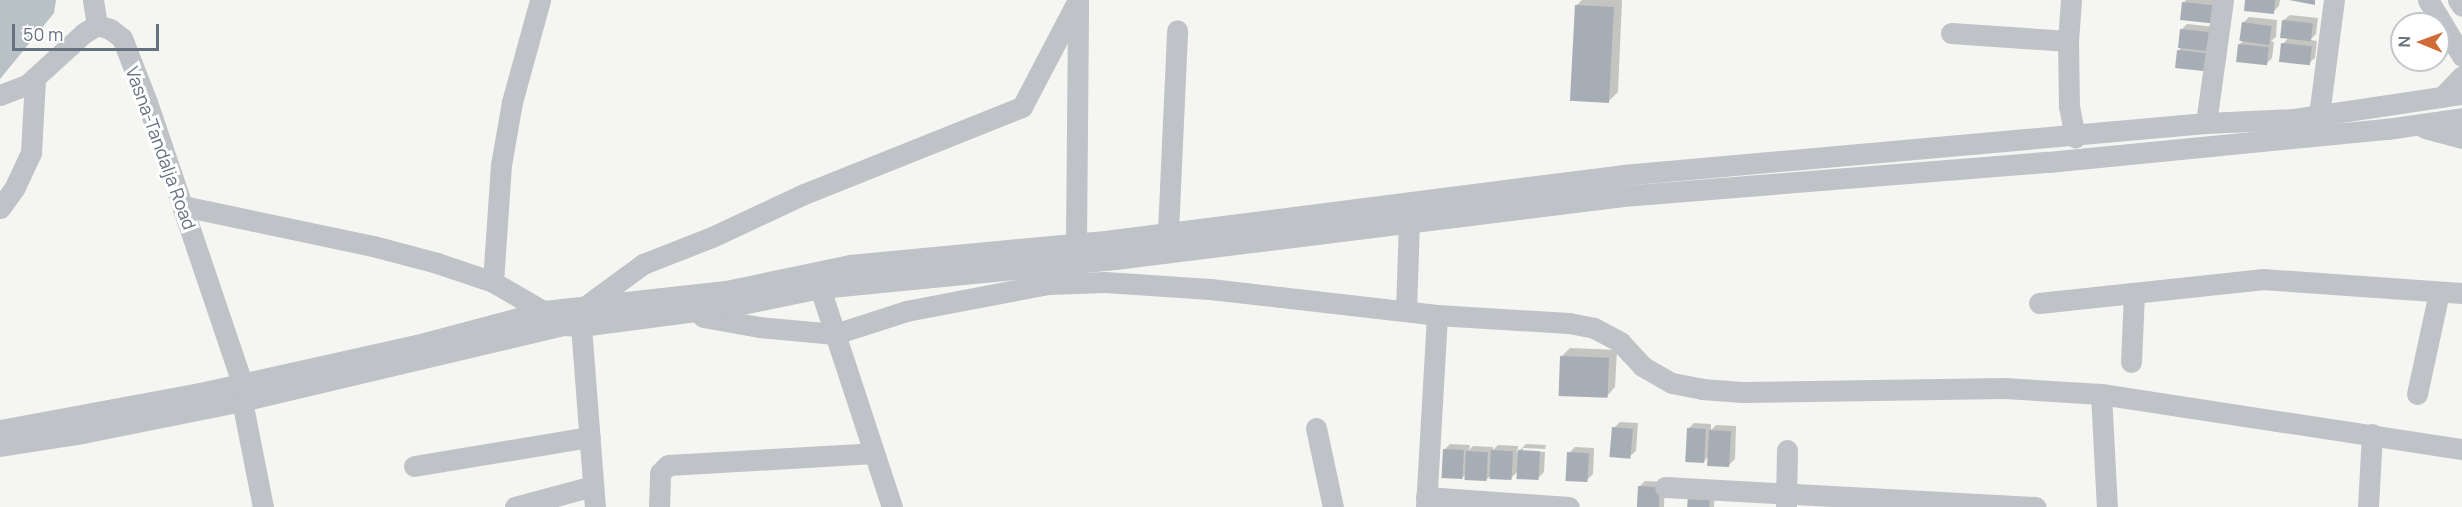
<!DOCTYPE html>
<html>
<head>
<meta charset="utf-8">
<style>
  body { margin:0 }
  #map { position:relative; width:2462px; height:507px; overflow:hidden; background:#f5f5f2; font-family:Manrope,sans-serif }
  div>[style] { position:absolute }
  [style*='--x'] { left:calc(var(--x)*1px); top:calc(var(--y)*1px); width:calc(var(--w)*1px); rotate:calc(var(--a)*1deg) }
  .water>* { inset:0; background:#b8c1c6 }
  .shadow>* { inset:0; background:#0003 }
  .building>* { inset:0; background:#a7adb4; transform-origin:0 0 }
  .minor>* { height:21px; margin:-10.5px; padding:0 10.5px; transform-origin:10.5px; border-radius:10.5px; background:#bfc2c6 }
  span { translate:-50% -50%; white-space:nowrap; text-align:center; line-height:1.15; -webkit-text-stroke:6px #fff; paint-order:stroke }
  .street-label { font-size:18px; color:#677280 }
  .north { position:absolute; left:2390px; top:12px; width:60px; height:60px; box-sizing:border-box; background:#fff; border:2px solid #c2c7cc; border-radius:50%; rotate:271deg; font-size:16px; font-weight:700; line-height:24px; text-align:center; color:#677280 }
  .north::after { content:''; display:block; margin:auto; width:21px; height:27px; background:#d06b37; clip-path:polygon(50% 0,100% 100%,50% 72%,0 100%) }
  .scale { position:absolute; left:12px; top:24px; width:147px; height:27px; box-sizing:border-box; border:3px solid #677280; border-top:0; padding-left:8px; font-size:18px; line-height:21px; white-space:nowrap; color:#677280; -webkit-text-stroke:4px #fff; paint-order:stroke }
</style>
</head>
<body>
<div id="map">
  <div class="water">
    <div style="clip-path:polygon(0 0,56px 0,54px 13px,0 79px)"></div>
  </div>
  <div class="shadow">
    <div style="clip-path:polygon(1582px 0,1622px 0,1618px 92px,1609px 101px,1576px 6px)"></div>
    <div style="clip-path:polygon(2186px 0,2218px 0,2216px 16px,2184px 2px)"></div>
    <div style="clip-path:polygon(2246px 0,2280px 0,2279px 6px,2273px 12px)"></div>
    <div style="clip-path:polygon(2290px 15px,2318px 18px,2316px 34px,2310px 40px,2317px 41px,2315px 58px,2309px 63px,2283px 44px,2288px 38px,2284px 20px)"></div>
    <div style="clip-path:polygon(2249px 17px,2277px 20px,2276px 37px,2271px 41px,2274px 42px,2272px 58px,2266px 64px,2240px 44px,2244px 40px,2243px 23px)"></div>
    <div style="clip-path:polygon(2187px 24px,2215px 27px,2211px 64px,2179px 50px,2182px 47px,2181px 30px)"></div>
    <div style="clip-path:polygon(1570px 348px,1617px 350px,1615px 387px,1607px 396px,1561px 357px)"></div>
    <div style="clip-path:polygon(1620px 422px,1638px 423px,1636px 451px,1630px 456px,1614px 428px)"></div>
    <div style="clip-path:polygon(1694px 423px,1711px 424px,1711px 430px,1716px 425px,1736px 426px,1735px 459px,1729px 465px,1709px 456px,1704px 461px,1688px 429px)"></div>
    <div style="clip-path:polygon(1450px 444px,1470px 445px,1469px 450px,1473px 446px,1493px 447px,1493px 450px,1498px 445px,1518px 446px,1517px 453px,1526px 444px,1546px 445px,1545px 449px,1523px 448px,1523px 451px,1545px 452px,1544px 472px,1538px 478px,1519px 470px,1510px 479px,1491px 475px,1486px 480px,1467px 473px,1462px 478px,1444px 450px)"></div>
    <div style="clip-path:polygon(1575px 447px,1594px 448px,1593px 474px,1587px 480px,1569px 453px)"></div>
    <div style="clip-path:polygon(1645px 481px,1665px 482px,1664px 507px,1638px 507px,1639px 487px)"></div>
    <div style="clip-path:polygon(1715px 489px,1714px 507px,1689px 507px)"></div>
  </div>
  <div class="building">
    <div style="clip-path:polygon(2245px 0,2275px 0,2274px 14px,2244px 11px)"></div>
    <div style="clip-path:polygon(2289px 0,2315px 0,2315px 5px)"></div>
    <div style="left:2182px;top:2px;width:31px;height:18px;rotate:6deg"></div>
    <div style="left:1575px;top:5px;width:39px;height:96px;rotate:3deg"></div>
    <div style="left:2282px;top:20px;width:31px;height:18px;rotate:6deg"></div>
    <div style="left:2242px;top:22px;width:30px;height:19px;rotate:8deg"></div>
    <div style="left:2180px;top:29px;width:30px;height:19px;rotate:6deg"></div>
    <div style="left:2281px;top:43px;width:31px;height:19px;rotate:6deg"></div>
    <div style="left:2238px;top:44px;width:31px;height:18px;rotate:6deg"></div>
    <div style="left:2177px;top:50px;width:31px;height:18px;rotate:6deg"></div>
    <div style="left:1560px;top:356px;width:49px;height:40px;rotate:2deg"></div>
    <div style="left:1612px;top:427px;width:21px;height:30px;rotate:5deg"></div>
    <div style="left:1687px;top:428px;width:19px;height:34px;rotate:3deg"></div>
    <div style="left:1709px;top:430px;width:22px;height:36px;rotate:3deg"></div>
    <div style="left:1443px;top:449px;width:21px;height:29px;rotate:3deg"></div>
    <div style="left:1491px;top:450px;width:22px;height:29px;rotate:3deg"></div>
    <div style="left:1518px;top:450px;width:22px;height:29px;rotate:3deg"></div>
    <div style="left:1466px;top:451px;width:22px;height:29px;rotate:3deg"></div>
    <div style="left:1567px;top:452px;width:22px;height:29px;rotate:3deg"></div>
    <div style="left:1638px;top:486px;width:22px;height:21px;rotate:3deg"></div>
    <div style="left:1688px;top:493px;width:22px;height:14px;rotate:3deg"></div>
  </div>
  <div class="minor">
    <div style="--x:93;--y:0;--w:25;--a:81"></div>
    <div style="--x:2071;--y:0;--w:41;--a:94.2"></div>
    <div style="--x:2068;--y:41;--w:65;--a:89.1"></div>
    <div style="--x:2069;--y:106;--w:32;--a:79"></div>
    <div style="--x:2428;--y:0;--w:66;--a:58.7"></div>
    <div style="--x:2458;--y:0;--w:7;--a:56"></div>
    <div style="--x:1951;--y:33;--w:117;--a:3.9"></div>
    <div style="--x:0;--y:95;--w:30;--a:-21"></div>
    <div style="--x:28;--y:84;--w:76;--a:-42.3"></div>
    <div style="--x:84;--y:33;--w:15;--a:-32"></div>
    <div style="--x:97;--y:25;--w:14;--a:17"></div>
    <div style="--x:110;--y:29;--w:15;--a:37"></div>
    <div style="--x:122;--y:38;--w:69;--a:68.7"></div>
    <div style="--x:147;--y:102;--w:297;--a:71.3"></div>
    <div style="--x:242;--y:383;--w:18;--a:90"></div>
    <div style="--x:242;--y:401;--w:108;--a:78.8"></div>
    <div style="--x:2442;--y:97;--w:29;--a:-46"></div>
    <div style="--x:2319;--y:115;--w:116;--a:-82.6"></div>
    <div style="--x:2206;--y:123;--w:124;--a:-82.1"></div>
    <div style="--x:2425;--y:128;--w:38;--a:15"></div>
    <div style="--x:183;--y:206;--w:194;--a:11.9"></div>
    <div style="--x:373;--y:246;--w:66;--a:14.9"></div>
    <div style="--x:437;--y:263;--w:59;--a:18.7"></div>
    <div style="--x:493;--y:282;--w:66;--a:30.1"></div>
    <div style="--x:0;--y:208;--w:24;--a:-54"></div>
    <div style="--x:14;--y:189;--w:40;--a:-65"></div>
    <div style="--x:31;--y:153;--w:75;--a:-86.9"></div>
    <div style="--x:1168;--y:232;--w:202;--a:-87.4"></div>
    <div style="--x:1076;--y:243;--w:239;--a:-89.5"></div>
    <div style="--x:493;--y:282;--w:117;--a:-86.1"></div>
    <div style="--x:501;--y:165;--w:64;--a:-80.1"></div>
    <div style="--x:512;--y:102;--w:106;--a:-74.6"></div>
    <div style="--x:820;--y:288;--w:231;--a:71.8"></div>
    <div style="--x:2039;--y:303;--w:224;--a:-6.1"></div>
    <div style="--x:2262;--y:279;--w:200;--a:4"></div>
    <div style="--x:586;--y:306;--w:71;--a:-36.4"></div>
    <div style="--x:643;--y:264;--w:74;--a:-21.4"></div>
    <div style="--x:712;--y:237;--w:102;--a:-25.1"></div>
    <div style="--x:804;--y:194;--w:235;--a:-21.8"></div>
    <div style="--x:1022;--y:107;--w:121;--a:-62.4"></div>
    <div style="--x:1406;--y:311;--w:89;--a:-88.1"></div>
    <div style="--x:703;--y:317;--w:57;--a:10.1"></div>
    <div style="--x:759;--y:327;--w:76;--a:5.3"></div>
    <div style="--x:835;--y:334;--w:75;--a:-17.9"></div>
    <div style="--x:906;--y:311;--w:145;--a:-10.8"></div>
    <div style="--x:1048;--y:284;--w:57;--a:-2"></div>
    <div style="--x:1105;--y:282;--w:105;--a:3.8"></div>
    <div style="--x:1210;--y:289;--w:228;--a:6.5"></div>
    <div style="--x:1437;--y:315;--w:132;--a:3.5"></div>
    <div style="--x:1569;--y:323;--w:25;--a:11"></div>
    <div style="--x:1594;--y:328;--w:30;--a:28"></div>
    <div style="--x:1620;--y:342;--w:33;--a:47"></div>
    <div style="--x:1642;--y:366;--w:34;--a:30"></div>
    <div style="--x:1672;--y:383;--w:31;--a:11"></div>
    <div style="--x:1702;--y:389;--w:40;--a:4.3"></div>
    <div style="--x:1742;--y:392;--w:262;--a:-0.9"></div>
    <div style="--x:2004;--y:388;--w:97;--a:3.5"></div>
    <div style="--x:2101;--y:394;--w:365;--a:8.7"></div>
    <div style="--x:581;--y:326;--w:182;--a:85.6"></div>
    <div style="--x:2131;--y:362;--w:69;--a:-87.5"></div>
    <div style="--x:2101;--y:394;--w:113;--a:87"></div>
    <div style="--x:2417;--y:394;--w:104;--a:-77.8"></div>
    <div style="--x:1316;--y:428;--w:81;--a:77.9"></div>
    <div style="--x:0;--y:430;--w:203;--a:-10.5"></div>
    <div style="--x:200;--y:393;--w:226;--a:-12.5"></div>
    <div style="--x:421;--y:344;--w:127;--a:-15"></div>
    <div style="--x:544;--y:311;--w:183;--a:-6.3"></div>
    <div style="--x:726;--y:291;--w:127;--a:-11.8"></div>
    <div style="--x:850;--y:265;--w:264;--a:-5.4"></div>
    <div style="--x:1113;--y:240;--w:514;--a:-7.26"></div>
    <div style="--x:1623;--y:175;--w:585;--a:-5.1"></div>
    <div style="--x:2206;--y:123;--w:88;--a:-2.6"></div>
    <div style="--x:2294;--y:119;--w:170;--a:-8.5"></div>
    <div style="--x:0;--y:446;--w:83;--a:-9"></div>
    <div style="--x:82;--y:433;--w:163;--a:-11.3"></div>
    <div style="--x:242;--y:401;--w:330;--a:-13.3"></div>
    <div style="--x:563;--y:325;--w:18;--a:3"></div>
    <div style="--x:581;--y:326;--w:148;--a:-7.4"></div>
    <div style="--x:728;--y:307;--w:94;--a:-11.7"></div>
    <div style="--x:820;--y:288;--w:296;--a:-5.6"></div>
    <div style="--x:1115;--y:259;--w:512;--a:-7.07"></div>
    <div style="--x:1623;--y:196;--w:426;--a:-4.6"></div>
    <div style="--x:2048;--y:162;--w:341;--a:-5.6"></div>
    <div style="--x:2387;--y:129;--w:76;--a:-8.3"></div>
    <div style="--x:414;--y:466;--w:178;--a:-9.4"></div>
    <div style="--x:1665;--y:487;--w:371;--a:3.1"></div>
    <div style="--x:1426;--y:497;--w:143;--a:4"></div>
    <div style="--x:515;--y:507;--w:81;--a:-15.1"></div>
    <div style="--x:659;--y:507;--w:34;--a:-88"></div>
    <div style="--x:660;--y:473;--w:11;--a:-45"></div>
    <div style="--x:668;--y:465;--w:206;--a:-3.3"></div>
    <div style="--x:1426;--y:507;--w:192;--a:-86.7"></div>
    <div style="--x:1786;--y:507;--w:57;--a:-89"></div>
    <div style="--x:2368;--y:507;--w:73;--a:-86.9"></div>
  </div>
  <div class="street-label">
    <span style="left:161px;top:148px;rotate:70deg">Vasna-Tandalja Road</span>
  </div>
  <div class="north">N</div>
  <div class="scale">50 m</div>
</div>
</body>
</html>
